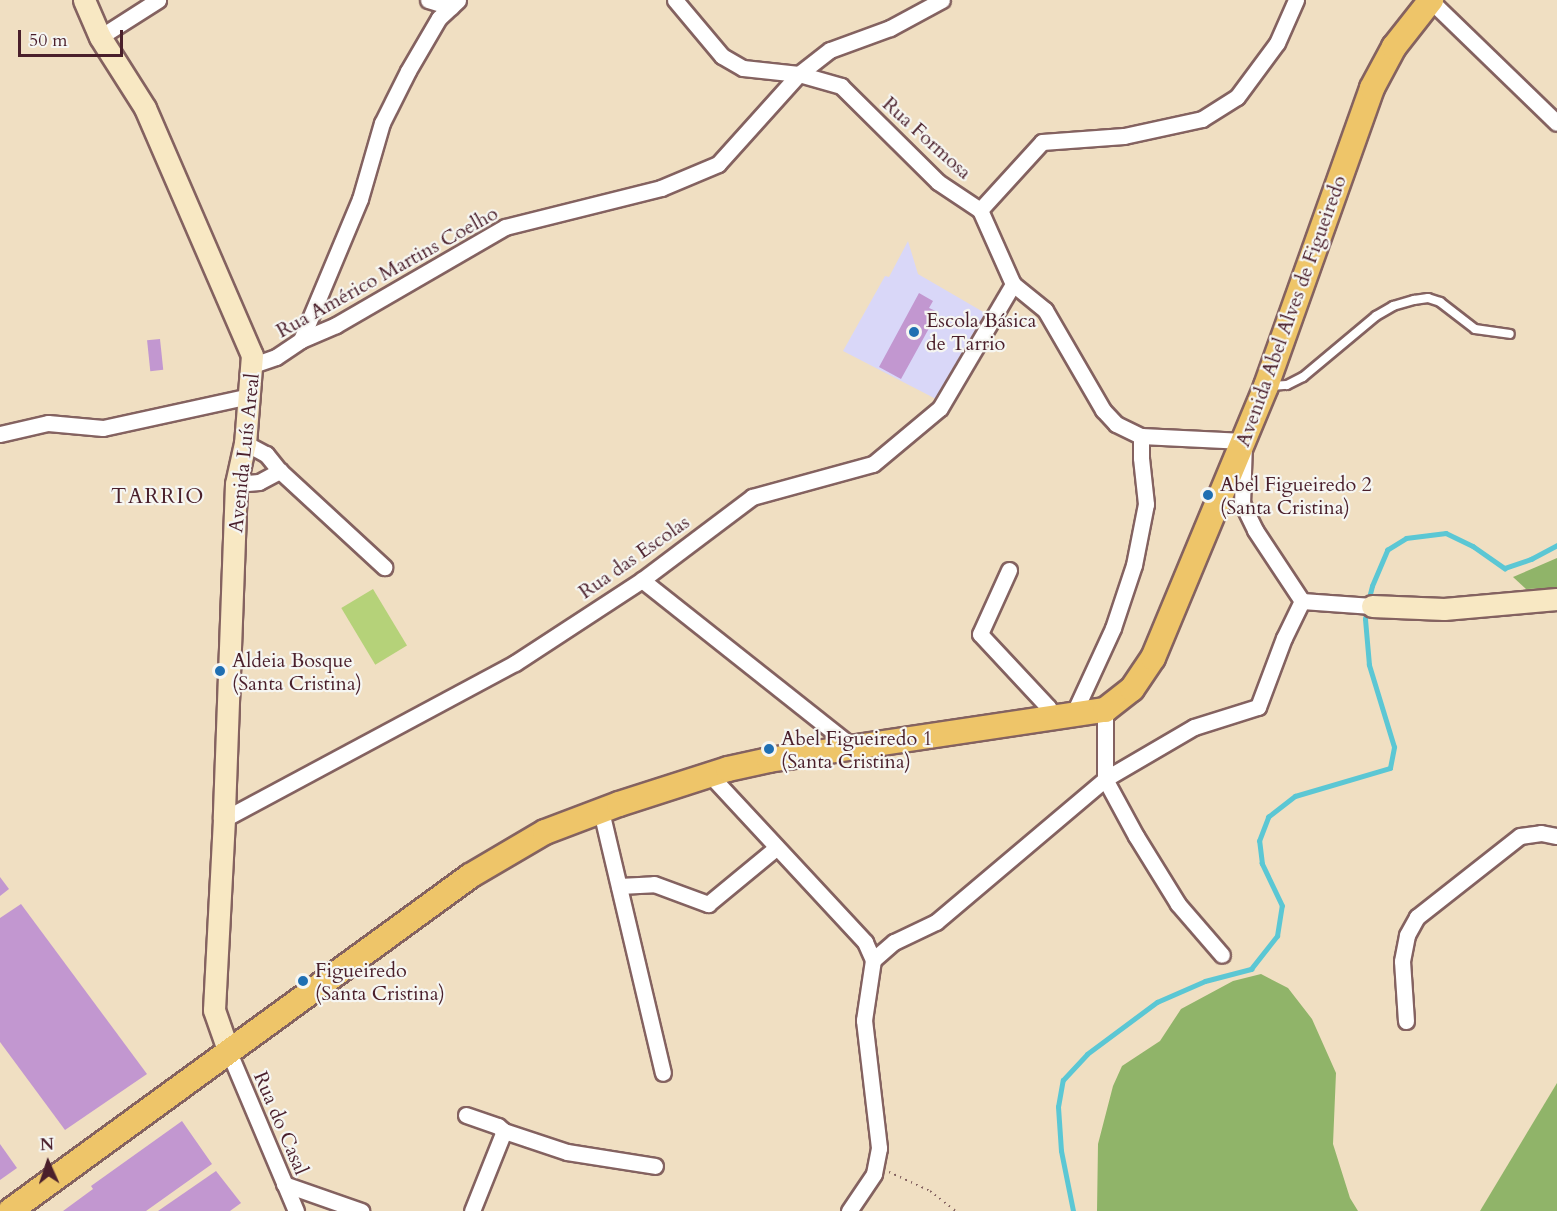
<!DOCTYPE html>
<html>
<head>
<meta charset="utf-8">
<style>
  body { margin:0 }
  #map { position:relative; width:1557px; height:1211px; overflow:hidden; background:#f0dfc2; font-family:Cardo,serif }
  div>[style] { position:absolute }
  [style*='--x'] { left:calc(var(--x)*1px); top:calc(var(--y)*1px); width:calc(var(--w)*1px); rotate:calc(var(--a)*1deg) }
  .built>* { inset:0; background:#d9d7f8 }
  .green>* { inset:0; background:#b5d279; transform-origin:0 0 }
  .forest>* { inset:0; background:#90b469 }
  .stream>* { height:4.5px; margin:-2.25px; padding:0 2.25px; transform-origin:2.25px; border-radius:2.25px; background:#5bc7d4 }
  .building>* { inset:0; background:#c297d0; transform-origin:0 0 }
  .path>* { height:2px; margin-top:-1px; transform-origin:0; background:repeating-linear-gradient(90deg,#846260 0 1.5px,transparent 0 6px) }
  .roads { filter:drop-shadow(2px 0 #846260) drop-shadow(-2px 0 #846260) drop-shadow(0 2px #846260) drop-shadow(0 -2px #846260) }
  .lane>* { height:8px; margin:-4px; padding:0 4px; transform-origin:4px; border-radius:4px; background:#fff }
  .street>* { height:15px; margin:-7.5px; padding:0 7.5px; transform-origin:7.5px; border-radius:7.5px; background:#fff }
  .secondary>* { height:21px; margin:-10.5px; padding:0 10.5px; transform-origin:10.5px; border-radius:10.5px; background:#f8e8c3 }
  .primary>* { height:24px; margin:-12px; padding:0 12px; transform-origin:12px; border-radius:12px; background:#eec569 }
  .dots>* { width:16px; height:16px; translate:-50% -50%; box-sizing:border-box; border:3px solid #f6f6f2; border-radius:50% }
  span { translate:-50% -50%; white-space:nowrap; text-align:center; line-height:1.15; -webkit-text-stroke:4.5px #f6f6f2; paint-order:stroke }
  .street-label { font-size:20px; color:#4a1f2b }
  .poi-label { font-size:20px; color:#4a1f2b }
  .left { translate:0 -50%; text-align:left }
  .neighbourhood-label { font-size:21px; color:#4a1f2b; letter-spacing:1.5px }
  .north { position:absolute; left:18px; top:1133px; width:60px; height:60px; -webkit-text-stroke:4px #f6f6f2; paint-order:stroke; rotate:357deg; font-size:16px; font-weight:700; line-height:24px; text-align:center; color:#4a1f2b }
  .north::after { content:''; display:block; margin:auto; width:21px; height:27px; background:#4a1f2b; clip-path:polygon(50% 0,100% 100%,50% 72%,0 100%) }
  .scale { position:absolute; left:18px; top:30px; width:105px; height:27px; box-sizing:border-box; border:3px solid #4a1f2b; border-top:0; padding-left:8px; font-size:18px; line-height:21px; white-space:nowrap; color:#4a1f2b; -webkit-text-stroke:4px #f6f6f2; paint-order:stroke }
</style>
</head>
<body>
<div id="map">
  <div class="built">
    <div style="clip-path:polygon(908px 241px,918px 274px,985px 313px,936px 399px,843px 351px,885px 276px,889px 277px)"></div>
  </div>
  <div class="green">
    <div style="left:373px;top:589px;width:66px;height:37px;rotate:59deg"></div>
  </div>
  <div class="forest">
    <div style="clip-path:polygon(1557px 558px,1557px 588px,1526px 589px,1513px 577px)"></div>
    <div style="clip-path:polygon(1261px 974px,1288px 988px,1312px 1019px,1336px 1073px,1333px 1144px,1350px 1198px,1358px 1211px,1097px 1211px,1098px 1144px,1113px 1086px,1122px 1066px,1160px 1041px,1181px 1009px,1233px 981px)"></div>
    <div style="clip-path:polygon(1557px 1083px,1557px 1211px,1480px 1211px)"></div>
  </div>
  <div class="stream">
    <div style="--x:1368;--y:602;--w:16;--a:-76"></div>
    <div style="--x:1372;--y:586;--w:39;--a:-67"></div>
    <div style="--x:1387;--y:550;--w:22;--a:-32"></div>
    <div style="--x:1406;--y:538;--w:40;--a:-7.1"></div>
    <div style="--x:1446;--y:533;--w:30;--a:26"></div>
    <div style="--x:1473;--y:546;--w:39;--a:35"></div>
    <div style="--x:1505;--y:568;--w:28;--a:-19"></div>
    <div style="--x:1531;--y:559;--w:30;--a:-28"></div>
    <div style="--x:1073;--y:1211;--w:61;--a:-101.3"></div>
    <div style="--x:1061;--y:1151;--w:44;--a:-93.9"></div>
    <div style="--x:1058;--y:1107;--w:27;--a:-80"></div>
    <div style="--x:1063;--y:1080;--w:35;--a:-47"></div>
    <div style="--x:1087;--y:1054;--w:87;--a:-36.6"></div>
    <div style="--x:1157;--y:1002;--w:52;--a:-23.6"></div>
    <div style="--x:1205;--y:981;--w:48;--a:-14.6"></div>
    <div style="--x:1251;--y:969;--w:42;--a:-51.8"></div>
    <div style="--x:1277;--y:936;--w:30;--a:-81"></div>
    <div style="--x:1282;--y:906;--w:47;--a:-115.5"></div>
    <div style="--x:1262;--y:864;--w:23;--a:-97"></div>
    <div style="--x:1259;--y:841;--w:26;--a:-69"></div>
    <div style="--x:1268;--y:817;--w:34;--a:-38"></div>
    <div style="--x:1295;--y:796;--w:99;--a:-16.4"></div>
    <div style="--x:1390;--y:768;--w:21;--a:-79"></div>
    <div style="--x:1394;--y:747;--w:86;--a:-107"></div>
    <div style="--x:1369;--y:665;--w:46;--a:-95"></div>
    <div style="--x:1365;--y:619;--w:9;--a:-77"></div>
  </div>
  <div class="building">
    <div style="clip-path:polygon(919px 293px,933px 301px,929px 308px,938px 312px,901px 379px,879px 367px)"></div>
    <div style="left:160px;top:339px;width:31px;height:13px;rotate:84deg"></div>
    <div style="clip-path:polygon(0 877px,9px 889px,0 896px)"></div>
    <div style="clip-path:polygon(21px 904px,147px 1074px,65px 1130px,0 1042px,0 918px)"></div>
    <div style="clip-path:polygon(182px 1121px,212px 1164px,146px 1211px,63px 1211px,93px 1189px,91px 1186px)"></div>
    <div style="clip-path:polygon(0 1144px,17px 1168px,0 1180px)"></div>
    <div style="clip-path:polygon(216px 1171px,241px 1203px,230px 1211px,158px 1211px)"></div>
  </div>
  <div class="path">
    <div style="--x:889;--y:1172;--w:45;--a:24.9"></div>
    <div style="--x:930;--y:1191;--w:33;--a:38"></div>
  </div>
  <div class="roads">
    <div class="lane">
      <div style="--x:1271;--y:386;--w:16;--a:-4"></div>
      <div style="--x:1287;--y:385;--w:18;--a:-27"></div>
      <div style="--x:1303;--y:377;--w:95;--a:-39.9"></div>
      <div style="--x:1376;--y:316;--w:20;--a:-30"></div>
      <div style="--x:1393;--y:306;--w:22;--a:-16"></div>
      <div style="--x:1414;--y:300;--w:14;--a:-8"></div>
      <div style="--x:1428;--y:298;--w:13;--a:18"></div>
      <div style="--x:1440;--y:302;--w:44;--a:37.6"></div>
      <div style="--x:1475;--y:329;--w:35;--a:8"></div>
    </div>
    <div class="street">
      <div style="--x:428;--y:0;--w:24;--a:17"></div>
      <div style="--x:675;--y:0;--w:73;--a:50"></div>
      <div style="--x:722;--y:56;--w:24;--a:30"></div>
      <div style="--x:743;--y:68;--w:56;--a:6.1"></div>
      <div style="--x:799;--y:74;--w:44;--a:15.9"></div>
      <div style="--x:841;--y:86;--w:136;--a:44.7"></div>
      <div style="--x:938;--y:182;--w:50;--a:33.7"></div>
      <div style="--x:980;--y:210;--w:81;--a:66"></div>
      <div style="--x:1013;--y:284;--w:41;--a:39.1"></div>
      <div style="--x:1045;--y:310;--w:116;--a:59.9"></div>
      <div style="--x:1103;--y:410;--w:19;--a:47"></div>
      <div style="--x:1116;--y:424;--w:28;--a:26"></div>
      <div style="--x:1141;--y:436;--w:103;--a:2.8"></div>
      <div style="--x:1244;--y:441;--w:62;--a:91.8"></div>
      <div style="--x:1242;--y:503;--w:30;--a:64"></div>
      <div style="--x:1255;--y:530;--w:85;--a:56.5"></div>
      <div style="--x:1302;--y:601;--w:70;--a:4.1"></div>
      <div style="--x:1431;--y:1;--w:175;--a:44.1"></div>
      <div style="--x:100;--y:37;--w:69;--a:-32.5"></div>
      <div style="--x:980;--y:210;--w:92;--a:-47.6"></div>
      <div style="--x:1042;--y:142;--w:82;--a:-4.2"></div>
      <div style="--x:1124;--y:136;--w:80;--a:-12.3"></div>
      <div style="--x:1202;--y:119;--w:41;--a:-32.2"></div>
      <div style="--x:1237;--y:97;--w:67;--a:-53.5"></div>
      <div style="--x:1277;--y:43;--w:47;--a:-66.2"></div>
      <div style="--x:301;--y:340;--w:153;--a:-67.3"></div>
      <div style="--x:360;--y:199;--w:79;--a:-73.9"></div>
      <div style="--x:382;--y:123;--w:58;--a:-63.4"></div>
      <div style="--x:408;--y:71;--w:61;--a:-59.7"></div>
      <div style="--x:439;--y:18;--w:26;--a:-43"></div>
      <div style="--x:253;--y:365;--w:24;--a:-19"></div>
      <div style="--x:276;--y:357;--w:30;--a:-34"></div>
      <div style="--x:301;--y:340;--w:38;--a:-23"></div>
      <div style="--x:336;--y:325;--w:195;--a:-30.1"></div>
      <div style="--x:505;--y:227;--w:161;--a:-14"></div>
      <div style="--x:661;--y:188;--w:62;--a:-22.8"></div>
      <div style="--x:718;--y:164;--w:121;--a:-48"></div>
      <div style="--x:799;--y:74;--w:39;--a:-38"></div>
      <div style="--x:830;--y:50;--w:64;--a:-20.1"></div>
      <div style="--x:890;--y:28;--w:59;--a:-28.3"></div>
      <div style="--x:0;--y:434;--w:49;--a:-12.9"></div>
      <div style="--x:48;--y:423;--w:55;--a:5.2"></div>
      <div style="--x:103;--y:428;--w:150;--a:-12.3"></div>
      <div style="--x:245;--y:443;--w:24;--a:28"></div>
      <div style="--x:266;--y:454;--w:22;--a:51"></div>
      <div style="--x:280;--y:471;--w:142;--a:42.7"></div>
      <div style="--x:236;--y:484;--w:23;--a:-5"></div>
      <div style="--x:259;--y:482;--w:24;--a:-28"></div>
      <div style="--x:1009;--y:570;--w:70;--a:114.4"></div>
      <div style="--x:980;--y:634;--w:100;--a:47"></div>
      <div style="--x:1048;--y:707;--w:12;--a:85"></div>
      <div style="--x:642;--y:580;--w:269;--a:38.4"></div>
      <div style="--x:1105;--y:710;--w:69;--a:90"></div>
      <div style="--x:1105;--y:779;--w:65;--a:61.5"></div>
      <div style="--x:1136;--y:836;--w:80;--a:58.3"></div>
      <div style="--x:1178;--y:904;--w:67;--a:49.2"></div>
      <div style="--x:1073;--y:715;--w:96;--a:-65.3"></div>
      <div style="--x:1113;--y:628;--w:66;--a:-71.6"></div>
      <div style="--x:1134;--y:565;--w:62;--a:-78.9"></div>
      <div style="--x:1146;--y:504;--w:46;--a:-96.2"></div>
      <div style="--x:1141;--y:458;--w:22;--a:-90"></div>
      <div style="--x:710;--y:775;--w:228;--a:47.1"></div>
      <div style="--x:865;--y:942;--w:20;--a:66"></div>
      <div style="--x:873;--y:960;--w:61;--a:98.5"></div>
      <div style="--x:864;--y:1020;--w:129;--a:83.3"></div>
      <div style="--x:879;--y:1148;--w:26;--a:101"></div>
      <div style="--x:874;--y:1174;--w:45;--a:124"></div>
      <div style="--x:601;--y:811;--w:269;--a:76.7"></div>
      <div style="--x:224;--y:819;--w:330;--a:-28.2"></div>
      <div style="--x:515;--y:663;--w:152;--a:-33.2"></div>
      <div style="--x:642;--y:580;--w:138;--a:-37"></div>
      <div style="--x:752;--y:497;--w:125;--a:-15.3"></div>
      <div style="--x:873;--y:464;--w:87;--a:-39.9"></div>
      <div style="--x:940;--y:408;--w:144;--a:-59.5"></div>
      <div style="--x:619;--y:886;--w:35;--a:-3"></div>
      <div style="--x:654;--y:884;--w:58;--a:20.3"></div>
      <div style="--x:708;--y:904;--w:88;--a:-39.5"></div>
      <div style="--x:873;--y:960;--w:28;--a:-41"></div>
      <div style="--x:894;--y:942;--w:47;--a:-25.5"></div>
      <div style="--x:936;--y:922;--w:221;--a:-40.2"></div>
      <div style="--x:1105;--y:779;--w:103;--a:-30.3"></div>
      <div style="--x:1194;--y:727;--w:67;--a:-17.4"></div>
      <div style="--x:1258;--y:707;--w:74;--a:-69.4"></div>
      <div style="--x:1284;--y:638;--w:41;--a:-64.1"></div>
      <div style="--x:1406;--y:1021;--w:60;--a:-93.8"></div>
      <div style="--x:1402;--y:961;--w:26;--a:-79"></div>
      <div style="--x:1407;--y:935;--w:21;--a:-61"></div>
      <div style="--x:1417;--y:917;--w:131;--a:-38.2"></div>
      <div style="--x:1520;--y:836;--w:21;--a:-8"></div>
      <div style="--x:1541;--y:833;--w:16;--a:11"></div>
      <div style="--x:228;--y:1050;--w:175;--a:67.1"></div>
      <div style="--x:466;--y:1115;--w:34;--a:19"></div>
      <div style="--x:498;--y:1126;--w:8;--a:40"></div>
      <div style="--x:284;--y:1184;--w:82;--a:19.3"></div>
      <div style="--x:472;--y:1211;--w:86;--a:-68.2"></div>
      <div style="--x:504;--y:1131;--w:66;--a:18.4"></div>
      <div style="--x:567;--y:1152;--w:89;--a:9"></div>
    </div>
    <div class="secondary">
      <div style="--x:84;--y:0;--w:40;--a:66.6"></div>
      <div style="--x:100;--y:37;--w:84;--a:57.6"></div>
      <div style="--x:145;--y:108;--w:269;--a:66.6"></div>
      <div style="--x:252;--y:355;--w:88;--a:94.5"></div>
      <div style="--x:245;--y:443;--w:42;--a:102.4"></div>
      <div style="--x:236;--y:484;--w:335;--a:92.1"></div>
      <div style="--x:224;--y:819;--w:191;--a:93"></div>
      <div style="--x:214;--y:1010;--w:42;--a:70.7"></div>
      <div style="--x:1372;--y:606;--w:72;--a:2.4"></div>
      <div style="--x:1444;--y:609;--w:113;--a:-5.1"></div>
    </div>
    <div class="primary">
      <div style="--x:10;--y:1211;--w:569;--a:-36.06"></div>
      <div style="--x:470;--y:876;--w:87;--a:-30.4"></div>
      <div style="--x:545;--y:832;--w:79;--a:-20.7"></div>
      <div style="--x:619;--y:804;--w:114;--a:-17.8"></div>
      <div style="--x:728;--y:769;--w:42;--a:-12.4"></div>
      <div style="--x:769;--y:760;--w:340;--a:-8.5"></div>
      <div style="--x:1105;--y:710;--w:34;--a:-38"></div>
      <div style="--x:1132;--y:689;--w:37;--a:-56"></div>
      <div style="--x:1153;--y:658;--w:295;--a:-67.4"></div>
      <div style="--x:1266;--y:386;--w:316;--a:-70.4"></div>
      <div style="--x:1372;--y:88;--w:47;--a:-61.8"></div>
      <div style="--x:1394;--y:47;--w:60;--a:-51.8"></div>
    </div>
  </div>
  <div class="dots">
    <div style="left:914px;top:332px;background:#1f6fb2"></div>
    <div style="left:1208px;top:495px;background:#1f6fb2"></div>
    <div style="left:220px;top:671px;background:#1f6fb2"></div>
    <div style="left:769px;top:749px;background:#1f6fb2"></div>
    <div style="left:303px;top:981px;background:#1f6fb2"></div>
  </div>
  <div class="street-label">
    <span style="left:927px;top:138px;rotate:42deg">Rua Formosa</span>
    <span style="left:387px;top:272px;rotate:-29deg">Rua Américo Martins Coelho</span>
    <span style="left:1291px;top:311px;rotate:-70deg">Avenida Abel Alves de Figueiredo</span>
    <span style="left:244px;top:453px;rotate:-84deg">Avenida Luís Areal</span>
    <span style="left:634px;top:557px;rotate:-35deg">Rua das Escolas</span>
    <span style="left:281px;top:1123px;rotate:67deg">Rua do Casal</span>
  </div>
  <div class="poi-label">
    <span class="left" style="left:926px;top:332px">Escola Básica<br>de Tarrio</span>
    <span class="left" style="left:1220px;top:496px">Abel Figueiredo 2<br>(Santa Cristina)</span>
    <span class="left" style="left:232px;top:672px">Aldeia Bosque<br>(Santa Cristina)</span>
    <span class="left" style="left:781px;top:750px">Abel Figueiredo 1<br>(Santa Cristina)</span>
    <span class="left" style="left:315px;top:982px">Figueiredo<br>(Santa Cristina)</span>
  </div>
  <div class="neighbourhood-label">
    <span style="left:158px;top:497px">TARRIO</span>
  </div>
  <div class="north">N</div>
  <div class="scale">50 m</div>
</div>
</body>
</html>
